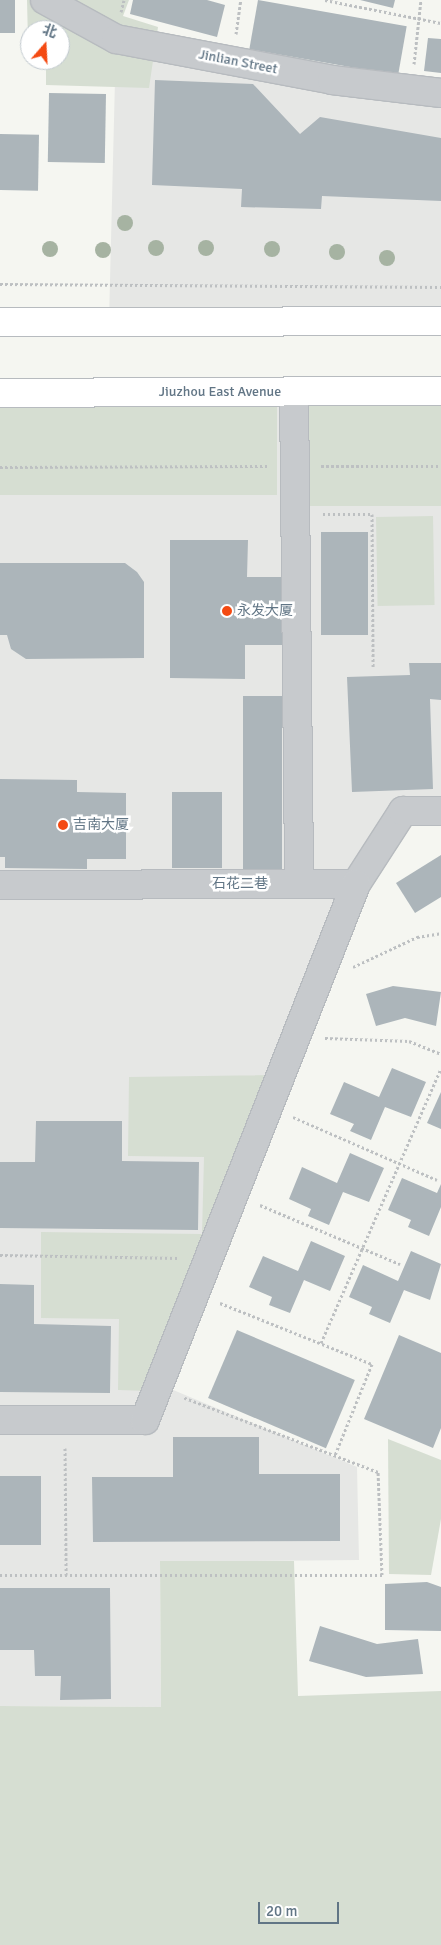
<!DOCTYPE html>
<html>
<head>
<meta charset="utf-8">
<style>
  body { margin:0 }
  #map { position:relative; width:441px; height:1945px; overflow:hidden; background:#f5f6f1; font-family:Signika,"Noto Sans SC",sans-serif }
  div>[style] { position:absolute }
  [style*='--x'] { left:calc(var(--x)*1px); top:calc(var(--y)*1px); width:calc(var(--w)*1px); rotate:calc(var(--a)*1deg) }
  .built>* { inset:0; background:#e6e7e5 }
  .green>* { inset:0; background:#d6ded2; transform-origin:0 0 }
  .building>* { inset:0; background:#acb5ba; transform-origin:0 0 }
  .path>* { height:3px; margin-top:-1.5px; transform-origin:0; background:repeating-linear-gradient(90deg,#bdc0c2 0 2.5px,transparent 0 5px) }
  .roads { filter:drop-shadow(1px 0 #b7bbbf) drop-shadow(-1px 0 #b7bbbf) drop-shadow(0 1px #b7bbbf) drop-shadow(0 -1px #b7bbbf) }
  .minor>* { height:28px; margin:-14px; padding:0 14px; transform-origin:14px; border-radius:14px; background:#c7cacd }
  .major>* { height:28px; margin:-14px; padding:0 14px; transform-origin:14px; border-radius:14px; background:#fff }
  .trees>* { width:16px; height:16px; margin:-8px; border-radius:50%; background:#a6b3a2 }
  .dots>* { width:14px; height:14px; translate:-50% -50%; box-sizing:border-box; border:2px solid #fff; border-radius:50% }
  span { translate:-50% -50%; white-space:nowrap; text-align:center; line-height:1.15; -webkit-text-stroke:5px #fff; paint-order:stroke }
  .street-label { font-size:14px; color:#617585 }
  .poi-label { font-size:14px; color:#617585 }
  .left { translate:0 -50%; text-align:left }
  .north { position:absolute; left:20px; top:20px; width:50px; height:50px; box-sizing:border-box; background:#fff; border:1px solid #c0c8ce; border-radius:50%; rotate:19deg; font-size:14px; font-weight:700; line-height:20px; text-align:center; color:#617585 }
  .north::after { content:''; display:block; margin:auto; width:18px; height:22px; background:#f44a12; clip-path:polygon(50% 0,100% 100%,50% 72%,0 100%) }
  .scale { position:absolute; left:258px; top:1902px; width:81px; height:22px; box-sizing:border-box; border:2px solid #617585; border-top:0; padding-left:6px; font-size:15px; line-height:18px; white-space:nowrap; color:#617585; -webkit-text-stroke:4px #fff; paint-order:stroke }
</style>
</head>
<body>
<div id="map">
  <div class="built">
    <div style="clip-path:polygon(116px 40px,441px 90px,441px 320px,109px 321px)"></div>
    <div style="clip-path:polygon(441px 391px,441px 810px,403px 810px,356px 884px,159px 1384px,357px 1467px,359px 1560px,160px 1562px,161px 1707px,0 1706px,0 393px)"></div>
  </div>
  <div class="green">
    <div style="clip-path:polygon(27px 0,129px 0,123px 16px,158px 27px,149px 88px,46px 85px,46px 60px,60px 60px,60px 30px,30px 30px,28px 42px)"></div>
    <div style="left:441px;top:402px;width:104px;height:138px;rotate:90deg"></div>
    <div style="left:0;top:403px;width:277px;height:92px"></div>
    <div style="left:433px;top:516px;width:89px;height:57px;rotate:89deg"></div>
    <div style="clip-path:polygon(277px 1075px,149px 1391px,118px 1390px,119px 1319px,41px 1318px,41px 1232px,202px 1234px,204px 1157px,128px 1156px,129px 1077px)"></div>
    <div style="clip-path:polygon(388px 1439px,441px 1460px,441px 1519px,431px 1575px,389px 1574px)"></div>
    <div style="clip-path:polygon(160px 1561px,294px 1561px,298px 1696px,441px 1691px,441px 1945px,0 1945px,0 1706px,161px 1707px)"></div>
  </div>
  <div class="building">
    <div style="left:0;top:0;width:15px;height:33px"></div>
    <div style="clip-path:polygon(133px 0,207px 0,225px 5px,217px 37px,130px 14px)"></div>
    <div style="left:258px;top:0;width:151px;height:50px;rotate:10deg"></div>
    <div style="clip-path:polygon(360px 0,395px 0,393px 8px)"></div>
    <div style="clip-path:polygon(428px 38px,441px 39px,441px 73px,424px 71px)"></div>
    <div style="clip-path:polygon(155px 80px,253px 84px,300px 134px,320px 117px,441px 138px,441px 201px,322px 196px,321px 209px,241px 207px,242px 189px,152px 185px)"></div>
    <div style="left:49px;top:93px;width:57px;height:69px;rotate:1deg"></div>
    <div style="left:0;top:134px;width:39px;height:56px;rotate:1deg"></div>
    <div style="left:321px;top:532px;width:47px;height:103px"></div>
    <div style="clip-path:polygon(170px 540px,248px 540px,247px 577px,284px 577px,283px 645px,245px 645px,245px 679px,170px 678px)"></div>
    <div style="clip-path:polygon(0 563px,125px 563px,137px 572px,144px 582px,144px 658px,26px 659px,11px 649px,7px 635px,0 635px)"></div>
    <div style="clip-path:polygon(409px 663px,441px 663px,441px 700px,430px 699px,433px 789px,352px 792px,347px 677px,410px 675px)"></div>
    <div style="left:243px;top:696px;width:39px;height:175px"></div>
    <div style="clip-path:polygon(0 779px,77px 780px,77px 792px,126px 793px,126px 859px,87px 859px,87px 869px,5px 868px,5px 857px,0 857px)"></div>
    <div style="left:172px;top:792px;width:50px;height:76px"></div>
    <div style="clip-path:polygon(441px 855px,441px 897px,415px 913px,396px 883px)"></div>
    <div style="clip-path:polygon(393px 986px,441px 992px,436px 1026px,405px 1018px,376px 1026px,366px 994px)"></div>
    <div style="clip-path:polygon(392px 1068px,426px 1082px,411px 1117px,385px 1107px,371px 1140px,350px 1131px,354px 1124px,330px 1114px,344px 1082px,379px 1097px)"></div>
    <div style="clip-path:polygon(441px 1092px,441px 1129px,427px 1123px)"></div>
    <div style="clip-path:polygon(36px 1121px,122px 1121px,122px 1161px,199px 1162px,198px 1230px,0 1228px,0 1162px,35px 1162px)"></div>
    <div style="clip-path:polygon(350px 1153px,384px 1168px,369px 1202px,343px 1192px,329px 1225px,308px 1216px,311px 1209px,289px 1199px,302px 1167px,337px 1183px)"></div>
    <div style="clip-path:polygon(402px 1178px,437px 1193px,441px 1184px,441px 1207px,429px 1236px,408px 1227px,411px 1220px,388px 1210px)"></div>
    <div style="clip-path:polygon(311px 1241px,345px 1256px,330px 1291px,304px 1280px,290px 1313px,269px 1305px,272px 1297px,249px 1287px,263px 1256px,298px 1271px)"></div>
    <div style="clip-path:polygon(411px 1251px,441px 1264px,430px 1300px,404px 1290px,390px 1323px,369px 1314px,372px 1307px,349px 1297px,363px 1265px,398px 1281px)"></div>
    <div style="clip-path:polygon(0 1284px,34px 1285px,34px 1324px,111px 1326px,110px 1393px,0 1392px)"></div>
    <div style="left:237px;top:1330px;width:128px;height:74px;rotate:23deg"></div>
    <div style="clip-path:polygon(399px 1335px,441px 1353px,441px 1428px,433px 1448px,364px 1419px)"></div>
    <div style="clip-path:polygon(173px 1437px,259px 1437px,259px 1474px,340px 1474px,340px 1541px,93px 1542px,92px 1477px,173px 1477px)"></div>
    <div style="left:0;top:1476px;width:41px;height:69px"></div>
    <div style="clip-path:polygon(427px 1582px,441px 1587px,441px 1631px,385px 1630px,385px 1584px)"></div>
    <div style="clip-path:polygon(0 1588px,110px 1588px,111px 1699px,60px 1700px,61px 1676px,35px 1676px,34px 1650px,0 1650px)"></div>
    <div style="clip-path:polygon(320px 1626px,377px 1644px,418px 1639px,423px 1674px,366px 1677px,309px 1661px)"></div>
  </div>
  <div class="path">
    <div style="--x:325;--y:0;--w:118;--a:11.2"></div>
    <div style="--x:121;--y:12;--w:12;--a:-76"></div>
    <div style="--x:236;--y:34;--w:34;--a:-82"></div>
    <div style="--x:414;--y:64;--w:64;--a:-83.8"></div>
    <div style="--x:0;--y:284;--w:441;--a:0.4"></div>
    <div style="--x:321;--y:466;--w:120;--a:0"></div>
    <div style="--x:0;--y:467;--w:267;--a:-0.2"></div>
    <div style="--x:323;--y:514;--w:49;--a:0"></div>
    <div style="--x:372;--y:514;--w:154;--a:89.6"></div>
    <div style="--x:353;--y:967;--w:71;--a:-25.1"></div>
    <div style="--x:417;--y:937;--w:24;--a:-9"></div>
    <div style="--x:325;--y:1038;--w:84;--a:2"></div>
    <div style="--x:409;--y:1041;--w:35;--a:22"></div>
    <div style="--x:293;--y:1117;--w:157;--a:23.6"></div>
    <div style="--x:260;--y:1205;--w:152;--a:22.9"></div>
    <div style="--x:0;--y:1255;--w:179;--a:1"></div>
    <div style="--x:220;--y:1303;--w:164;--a:21.9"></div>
    <div style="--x:372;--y:1364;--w:98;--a:112.1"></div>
    <div style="--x:321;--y:1343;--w:300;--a:-66.4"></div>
    <div style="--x:65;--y:1448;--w:127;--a:89.5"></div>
    <div style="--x:0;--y:1575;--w:382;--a:0"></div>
    <div style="--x:382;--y:1575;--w:103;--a:-92.2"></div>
    <div style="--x:378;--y:1472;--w:209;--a:-159"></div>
  </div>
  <div class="roads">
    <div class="minor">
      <div style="--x:45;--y:0;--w:81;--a:28.8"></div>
      <div style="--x:116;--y:39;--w:220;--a:10.7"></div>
      <div style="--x:332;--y:80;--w:110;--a:6.8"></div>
      <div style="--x:294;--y:392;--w:492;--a:89.4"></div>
      <div style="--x:0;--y:885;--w:356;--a:-0.2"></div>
      <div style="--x:356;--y:884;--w:87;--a:-57.2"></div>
      <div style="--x:403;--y:811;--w:38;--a:0"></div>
      <div style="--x:0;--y:1420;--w:145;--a:0"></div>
      <div style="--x:145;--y:1420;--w:576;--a:-68.51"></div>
    </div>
    <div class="major">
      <div style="--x:0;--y:322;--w:441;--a:-0.1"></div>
      <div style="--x:0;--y:393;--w:441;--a:-0.3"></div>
    </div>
  </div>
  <div class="trees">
    <div style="left:125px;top:223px"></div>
    <div style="left:156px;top:248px"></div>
    <div style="left:206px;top:248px"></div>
    <div style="left:50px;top:249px"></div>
    <div style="left:272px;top:249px"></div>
    <div style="left:103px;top:250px"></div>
    <div style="left:337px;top:252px"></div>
    <div style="left:387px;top:258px"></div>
  </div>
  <div class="dots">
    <div style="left:227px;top:611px;background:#f44a12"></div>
    <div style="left:63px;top:825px;background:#f44a12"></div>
  </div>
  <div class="street-label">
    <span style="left:238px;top:62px;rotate:11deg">Jinlian Street</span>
    <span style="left:220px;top:392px">Jiuzhou East Avenue</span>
    <span style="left:240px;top:884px">石花二巷</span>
  </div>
  <div class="poi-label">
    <span class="left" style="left:237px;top:611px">永发大厦</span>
    <span class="left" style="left:73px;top:825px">吉南大厦</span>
  </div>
  <div class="north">北</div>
  <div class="scale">20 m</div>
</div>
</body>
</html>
